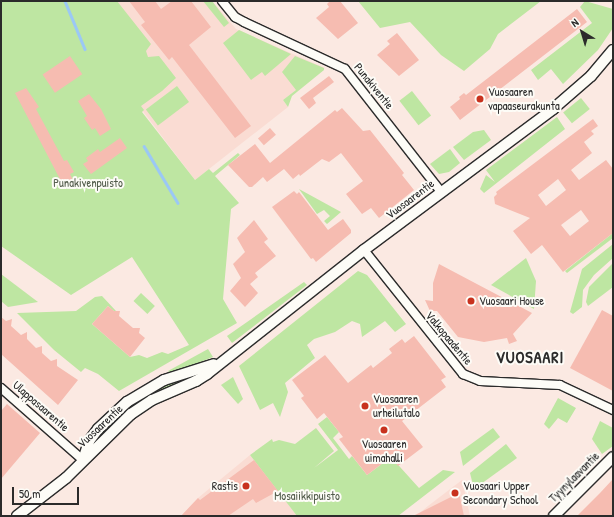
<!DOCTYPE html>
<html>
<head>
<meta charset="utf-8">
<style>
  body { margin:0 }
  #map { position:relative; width:614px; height:517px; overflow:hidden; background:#fbe9e2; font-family:"Patrick Hand",sans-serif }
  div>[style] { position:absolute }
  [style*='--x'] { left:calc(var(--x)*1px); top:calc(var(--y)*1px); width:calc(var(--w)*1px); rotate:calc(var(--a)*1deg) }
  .built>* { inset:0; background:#fadcd3 }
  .green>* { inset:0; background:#bee6a2; transform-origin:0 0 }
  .stream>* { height:2.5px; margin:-1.25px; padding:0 1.25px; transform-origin:1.25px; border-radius:1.25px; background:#9bc8f5 }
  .building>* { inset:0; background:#f6bcb1; transform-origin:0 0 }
  .roads { filter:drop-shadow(1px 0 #2b2b2b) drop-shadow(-1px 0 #2b2b2b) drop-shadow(0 1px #2b2b2b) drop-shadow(0 -1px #2b2b2b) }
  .minor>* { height:8px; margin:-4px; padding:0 4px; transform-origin:4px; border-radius:4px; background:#fdfcf7 }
  .tertiary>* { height:10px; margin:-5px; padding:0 5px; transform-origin:5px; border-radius:5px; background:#fdfcf7 }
  .dots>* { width:11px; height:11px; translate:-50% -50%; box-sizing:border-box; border:2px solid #fdfcf7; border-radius:50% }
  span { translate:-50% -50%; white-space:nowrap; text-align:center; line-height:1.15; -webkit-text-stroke:4px #fdfcf7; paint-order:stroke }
  .street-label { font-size:12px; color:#2b2b2b }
  .poi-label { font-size:12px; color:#2b2b2b }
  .left { translate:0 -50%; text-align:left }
  .right { translate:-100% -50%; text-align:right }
  .park-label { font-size:12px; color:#505a49 }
  .district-label { font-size:16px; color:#2b2b2b; font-weight:700; letter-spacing:1px }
  .frame { position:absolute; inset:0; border:2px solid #2b2b2b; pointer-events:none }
  .north { position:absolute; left:562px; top:12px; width:40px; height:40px; -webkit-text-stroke:3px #fdfcf7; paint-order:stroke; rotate:322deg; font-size:11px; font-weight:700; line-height:16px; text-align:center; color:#2b2b2b }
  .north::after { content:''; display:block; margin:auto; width:14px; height:18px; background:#2b2b2b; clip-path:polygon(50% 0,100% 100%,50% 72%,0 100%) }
  .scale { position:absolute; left:12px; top:487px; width:67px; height:18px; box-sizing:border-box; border:2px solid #2b2b2b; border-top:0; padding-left:5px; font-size:12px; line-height:14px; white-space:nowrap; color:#2b2b2b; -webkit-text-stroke:3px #fdfcf7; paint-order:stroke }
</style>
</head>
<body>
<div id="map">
  <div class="built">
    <div style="clip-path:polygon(69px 1px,212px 1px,236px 29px,325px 68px,283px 100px,288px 107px,195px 180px,89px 40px)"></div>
    <div style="clip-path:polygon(250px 455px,297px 516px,181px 516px,198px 498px)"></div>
    <div style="clip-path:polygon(462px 480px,470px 516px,416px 516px,428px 506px)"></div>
  </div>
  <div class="green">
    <div style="clip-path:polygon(1px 1px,117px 1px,151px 44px,146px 51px,148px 57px,159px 56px,176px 78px,162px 91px,141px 106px,144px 110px,142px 112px,195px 180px,209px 169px,213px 173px,238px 153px,240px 155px,215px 176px,239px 203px,231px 209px,223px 299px,237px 323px,119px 391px,98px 374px,85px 368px,81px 372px,54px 350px,17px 313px,76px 311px,95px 297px,102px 296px,116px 311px,115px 312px,108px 306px,92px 324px,130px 357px,139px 355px,147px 358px,162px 352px,168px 354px,189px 345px,132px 257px,71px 295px,1px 246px)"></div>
    <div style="clip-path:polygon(203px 1px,212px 1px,229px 23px,224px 27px)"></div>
    <div style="clip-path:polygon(358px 1px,541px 1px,498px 34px,490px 49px,464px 71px,441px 55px,410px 22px,380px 28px)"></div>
    <div style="clip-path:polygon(585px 1px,613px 9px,613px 28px,598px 50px,563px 84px,551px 69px,538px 80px,531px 70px,592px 23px,580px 7px)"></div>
    <div style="clip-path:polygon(239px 30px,291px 54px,265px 76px,262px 72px,251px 80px,223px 43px)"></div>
    <div style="clip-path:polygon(295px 56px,324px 68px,324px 70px,292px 96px,288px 107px,283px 100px,296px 90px,282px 72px)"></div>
    <div style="left:177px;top:86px;width:20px;height:39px;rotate:53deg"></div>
    <div style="left:412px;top:91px;width:31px;height:16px;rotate:52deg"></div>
    <div style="left:581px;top:98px;width:14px;height:23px;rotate:51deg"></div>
    <div style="clip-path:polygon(557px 117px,565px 129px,484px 193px,480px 189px,486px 175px,495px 182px,486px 170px)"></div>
    <div style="clip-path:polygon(484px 130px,491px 140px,464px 160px,453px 147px,473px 132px)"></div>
    <div style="clip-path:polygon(450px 149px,460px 163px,449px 172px,439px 174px,430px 164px)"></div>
    <div style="clip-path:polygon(299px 189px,341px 212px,327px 224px,324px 221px,330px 216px,324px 210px,317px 214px)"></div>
    <div style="clip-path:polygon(613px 233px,613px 238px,567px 273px,565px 271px)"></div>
    <div style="clip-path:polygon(613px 244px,613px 258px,594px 275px,583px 290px,582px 307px,573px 314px,570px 312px,582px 269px)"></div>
    <div style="clip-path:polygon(526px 258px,536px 281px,534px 309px,491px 285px)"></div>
    <div style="clip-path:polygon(613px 263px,613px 287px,588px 306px,586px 302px,589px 287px)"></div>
    <div style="clip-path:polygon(358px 271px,367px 275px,406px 324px,395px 332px,385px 321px,362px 337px,360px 324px,352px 321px,335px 332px,314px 339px,307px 345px,315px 358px,285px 383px,288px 392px,280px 417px,273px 403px,260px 410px,239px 366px)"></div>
    <div style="clip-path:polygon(1px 274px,38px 302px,8px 307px,1px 301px)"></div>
    <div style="clip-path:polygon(304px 282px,307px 285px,232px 343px,227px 336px)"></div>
    <div style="left:141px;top:293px;width:19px;height:11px;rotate:43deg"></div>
    <div style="clip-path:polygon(208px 349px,213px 357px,170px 374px,168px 371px)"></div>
    <div style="clip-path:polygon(198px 375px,131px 409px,97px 443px,93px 441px,114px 417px,165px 384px)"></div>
    <div style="clip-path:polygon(233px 377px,243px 399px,238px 404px,221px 385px)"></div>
    <div style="clip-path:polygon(558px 398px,576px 408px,567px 423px,558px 418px,549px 429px,544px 424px)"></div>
    <div style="clip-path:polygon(327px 417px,339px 432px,333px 438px,349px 459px,352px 456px,367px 475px,391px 457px,419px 488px,443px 470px,455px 472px,398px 516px,297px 516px,250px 455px,272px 439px,273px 442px,279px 440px,295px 444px,316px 428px,334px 451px,314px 468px,338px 450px,318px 424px)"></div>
    <div style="clip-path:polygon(600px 421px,613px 428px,613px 446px,602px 454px,592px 439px)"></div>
    <div style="clip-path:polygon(493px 428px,500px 437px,463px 466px,460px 452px)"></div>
    <div style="clip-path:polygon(506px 444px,517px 458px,474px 489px,470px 473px)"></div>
  </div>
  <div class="stream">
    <div style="--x:65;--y:1;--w:52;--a:67.4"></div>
    <div style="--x:144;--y:146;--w:66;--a:59.2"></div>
  </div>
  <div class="building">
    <div style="clip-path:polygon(129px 1px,155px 1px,161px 9px,172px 1px,191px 1px,211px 27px,189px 45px,251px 126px,235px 138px,172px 57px,169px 60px,141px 25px,145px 22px)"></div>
    <div style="clip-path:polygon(330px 1px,340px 1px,358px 23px,338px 39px,316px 18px,329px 7px,327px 4px)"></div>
    <div style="clip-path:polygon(577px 9px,587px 22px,460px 120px,450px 107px,460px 99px,459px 97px,464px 93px,466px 95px)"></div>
    <div style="clip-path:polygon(397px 33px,419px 60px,399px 76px,377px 55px,390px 44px,387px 41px)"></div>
    <div style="left:70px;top:56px;width:22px;height:33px;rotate:56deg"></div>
    <div style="clip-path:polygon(329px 76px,334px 82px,313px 98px,316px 103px,309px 109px,300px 98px)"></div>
    <div style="clip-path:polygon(26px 88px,39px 107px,36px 109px,64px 161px,67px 160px,74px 172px,70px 174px,73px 180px,63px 185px,15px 93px)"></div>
    <div style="clip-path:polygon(89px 94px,101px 109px,111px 129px,100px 136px,95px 128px,92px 130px,84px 118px,87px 116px,78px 101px)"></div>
    <div style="clip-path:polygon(342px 108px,363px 131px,370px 130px,404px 173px,402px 175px,414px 190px,379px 218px,371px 208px,362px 214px,346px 194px,363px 181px,341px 153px,329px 162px,322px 159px,300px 176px,299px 174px,293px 179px,284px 169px,267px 182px,263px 177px,252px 187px,249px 187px,228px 165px,255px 144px,270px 163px,335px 110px,337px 112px)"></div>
    <div style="clip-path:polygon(evenodd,593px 119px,598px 126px,591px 131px,594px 134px,584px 142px,592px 153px,571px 170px,579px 180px,606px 160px,613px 169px,613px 233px,563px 272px,542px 245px,531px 254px,513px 231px,530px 218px,495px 204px,494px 197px,497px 194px,496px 192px,593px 119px,558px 179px,566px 190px,546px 206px,538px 195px,558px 179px,593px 119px,581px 210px,589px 221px,570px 236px,561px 225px,581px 210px)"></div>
    <div style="left:270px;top:128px;width:9px;height:16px;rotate:49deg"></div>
    <div style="clip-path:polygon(120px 138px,127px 148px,91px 174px,83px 164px,88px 161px,86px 158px,98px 149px,100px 152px)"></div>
    <div style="clip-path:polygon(294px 191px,297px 194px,299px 192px,328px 230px,343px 219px,351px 230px,351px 233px,316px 262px,313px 258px,311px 259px,272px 207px)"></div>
    <div style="clip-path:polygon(254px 220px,268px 239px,264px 242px,276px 256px,255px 273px,258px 277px,250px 284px,258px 293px,245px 307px,230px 291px,241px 278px,233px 264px,245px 252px,237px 238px)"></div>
    <div style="clip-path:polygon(439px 264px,532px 313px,513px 334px,517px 341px,509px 344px,507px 338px,484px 342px,458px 337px,437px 311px,430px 311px,425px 300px,433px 301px,433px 283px)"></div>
    <div style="clip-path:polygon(108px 306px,114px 311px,120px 311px,119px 316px,133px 328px,140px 328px,139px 333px,145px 338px,130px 357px,92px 324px)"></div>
    <div style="clip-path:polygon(602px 310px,613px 316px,613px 391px,570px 368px)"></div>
    <div style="clip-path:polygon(1px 317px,6px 321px,12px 319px,11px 326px,21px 335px,27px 332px,27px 339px,36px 348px,42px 346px,42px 353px,51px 361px,57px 359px,57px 366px,78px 380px,58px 405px,1px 354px)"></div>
    <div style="clip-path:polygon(414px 336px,446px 377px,441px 380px,446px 387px,402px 421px,423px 447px,398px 466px,391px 457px,367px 475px,339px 439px,343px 437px,324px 413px,317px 419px,301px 398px,304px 396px,292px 380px,325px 355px,348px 383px,371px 365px,373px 368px,392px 353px,389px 349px,402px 339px,405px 343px)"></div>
    <div style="clip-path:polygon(7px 404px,40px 433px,1px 479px,1px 411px)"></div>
    <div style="clip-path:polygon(254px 460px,278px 491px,256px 503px,253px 499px,228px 516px,181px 516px,198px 498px,200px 500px)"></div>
    <div style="clip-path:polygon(613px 479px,613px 516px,577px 516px,600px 493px)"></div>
    <div style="clip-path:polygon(459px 493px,464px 516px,413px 516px)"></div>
  </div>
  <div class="roads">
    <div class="minor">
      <div style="--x:222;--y:1;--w:21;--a:51"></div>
      <div style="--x:235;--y:17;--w:10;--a:29"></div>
      <div style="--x:244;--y:22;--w:111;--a:25"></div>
      <div style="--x:345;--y:69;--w:156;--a:52"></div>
      <div style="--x:364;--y:250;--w:159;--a:51.4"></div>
      <div style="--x:463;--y:374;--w:18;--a:22"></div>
      <div style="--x:480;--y:381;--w:80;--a:2.9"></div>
      <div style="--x:560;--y:385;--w:59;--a:25.3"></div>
      <div style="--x:1;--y:388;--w:109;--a:41.3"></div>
    </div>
    <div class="tertiary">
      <div style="--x:83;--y:460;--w:20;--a:-72"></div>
      <div style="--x:89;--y:441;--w:15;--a:-53"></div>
      <div style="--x:98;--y:429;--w:40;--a:-43"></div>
      <div style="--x:127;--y:402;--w:43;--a:-30.7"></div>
      <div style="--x:164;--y:380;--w:52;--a:-17.7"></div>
      <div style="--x:17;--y:516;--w:62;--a:-37.8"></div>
      <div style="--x:66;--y:478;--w:91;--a:-44.6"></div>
      <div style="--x:131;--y:414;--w:25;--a:-34"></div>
      <div style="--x:152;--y:400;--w:48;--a:-23.4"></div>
      <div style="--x:196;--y:381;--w:13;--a:-32"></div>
      <div style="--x:207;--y:374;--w:200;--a:-38.3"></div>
      <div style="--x:364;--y:250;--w:236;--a:-36.7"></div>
      <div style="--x:553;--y:109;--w:50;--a:-41"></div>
      <div style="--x:591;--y:76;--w:34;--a:-50"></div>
      <div style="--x:554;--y:516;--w:83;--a:-45"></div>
    </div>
  </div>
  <div class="dots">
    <div style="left:480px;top:99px;background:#c8321e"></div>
    <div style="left:471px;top:301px;background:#c8321e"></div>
    <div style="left:365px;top:406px;background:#c8321e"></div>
    <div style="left:384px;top:430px;background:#c8321e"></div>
    <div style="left:246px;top:486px;background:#c8321e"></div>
    <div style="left:455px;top:493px;background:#c8321e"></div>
  </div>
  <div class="street-label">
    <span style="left:374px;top:86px;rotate:51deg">Punakiventie</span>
    <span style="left:410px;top:199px;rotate:-37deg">Vuosaarentie</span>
    <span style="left:449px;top:338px;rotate:50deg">Valkopaadentie</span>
    <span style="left:41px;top:406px;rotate:41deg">Ulappasaarentie</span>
    <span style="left:100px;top:426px;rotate:-43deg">Vuosaarentie</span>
    <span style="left:574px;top:477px;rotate:-45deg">Tyynylaavantie</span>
  </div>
  <div class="poi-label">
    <span class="left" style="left:488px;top:99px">Vuosaaren<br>vapaaseurakunta</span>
    <span class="left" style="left:479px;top:301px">Vuosaari House</span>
    <span class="left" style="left:373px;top:406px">Vuosaaren<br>urheilutalo</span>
    <span style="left:384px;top:451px">Vuosaaren<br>uimahalli</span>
    <span class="right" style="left:238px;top:486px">Rastis</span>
    <span class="left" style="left:463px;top:493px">Vuosaari Upper<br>Secondary School</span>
  </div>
  <div class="park-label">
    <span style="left:88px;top:183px">Punakivenpuisto</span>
    <span style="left:307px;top:496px">Mosaiikkipuisto</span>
  </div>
  <div class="district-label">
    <span style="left:530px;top:357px">VUOSAARI</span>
  </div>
  <div class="frame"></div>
  <div class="north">N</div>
  <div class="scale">50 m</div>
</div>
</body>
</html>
